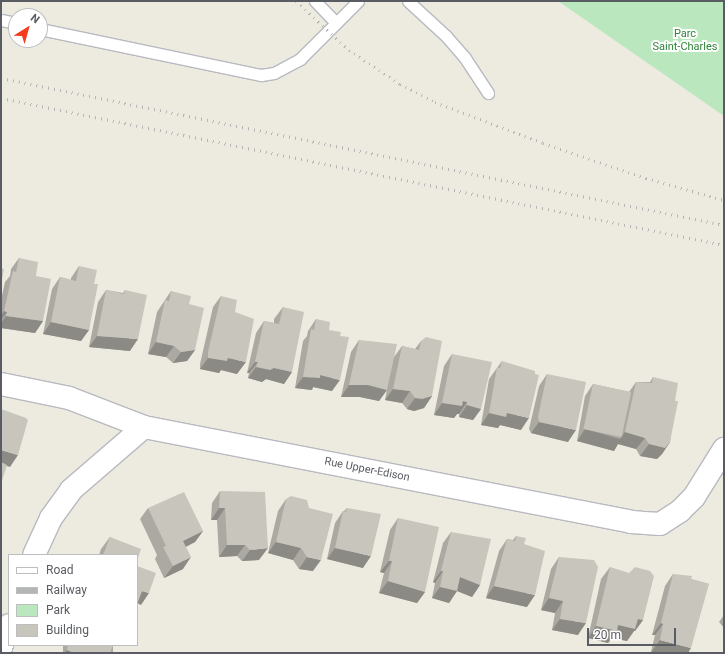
<!DOCTYPE html>
<html>
<head>
<meta charset="utf-8">
<style>
  body { margin:0 }
  #map { position:relative; width:725px; height:654px; overflow:hidden; background:#edebe0; font-family:Roboto,sans-serif }
  div>[style] { position:absolute }
  [style*='--x'] { left:calc(var(--x)*1px); top:calc(var(--y)*1px); width:calc(var(--w)*1px); rotate:calc(var(--a)*1deg) }
  .green>* { inset:0; background:#bae7bd }
  .roads { filter:drop-shadow(1px 0 #b8bac0) drop-shadow(-1px 0 #b8bac0) drop-shadow(0 1px #b8bac0) drop-shadow(0 -1px #b8bac0) }
  .lane>* { height:11px; margin:-5.5px; padding:0 5.5px; transform-origin:5.5px; border-radius:5.5px; background:#fff }
  .street>* { height:22px; margin:-11px; padding:0 11px; transform-origin:11px; border-radius:11px; background:#fff }
  .rail>* { height:3px; margin-top:-1.5px; transform-origin:0; background:repeating-linear-gradient(90deg,#b4b5b5 0 1px,transparent 0 6px) }
  .wall>* { inset:0; background:#aca9a3; transform-origin:0 0 }
  .shaded-wall>* { inset:0; background:#8c8a84 }
  .building>* { inset:0; background:#c8c5bd; transform-origin:0 0 }
  span { translate:-50% -50%; white-space:nowrap; text-align:center; line-height:1.15; -webkit-text-stroke:4px #fff; paint-order:stroke }
  .park-label { font-size:11px; color:#2e8438 }
  .street-label { font-size:11px; color:#595c62 }
  .frame { position:absolute; inset:0; border:2px solid #595c62; pointer-events:none }
  .legend { position:absolute; left:8px; top:554px; width:130px; height:92px; box-sizing:border-box; background:#fff; border:1px solid #bdbec0; margin:0; padding:5px 7px; list-style:none; font-size:12px; color:#595c62 }
  .legend li { display:flex; align-items:center; gap:8px; height:20px }
  .legend b { width:20px; border:1px solid #bdbec0 }
  .north { position:absolute; left:8px; top:8px; width:40px; height:40px; box-sizing:border-box; background:#fff; border:1px solid #bdbec0; border-radius:50%; rotate:37deg; font-size:11px; font-weight:700; line-height:16px; text-align:center; color:#595c62 }
  .north::after { content:''; display:block; margin:auto; width:14px; height:18px; background:#f43d1f; clip-path:polygon(50% 0,100% 100%,50% 72%,0 100%) }
  .scale { position:absolute; left:587px; top:628px; width:89px; height:18px; box-sizing:border-box; border:2px solid #595c62; border-top:0; padding-left:5px; font-size:12px; line-height:14px; white-space:nowrap; color:#595c62; -webkit-text-stroke:3px #fff; paint-order:stroke }
</style>
</head>
<body>
<div id="map">
  <div class="green">
    <div style="clip-path:polygon(558px 1px,724px 1px,724px 116px)"></div>
  </div>
  <div class="roads">
    <div class="lane">
      <div style="--x:315;--y:1;--w:30;--a:46"></div>
      <div style="--x:408;--y:1;--w:52;--a:42.6"></div>
      <div style="--x:446;--y:36;--w:29;--a:49"></div>
      <div style="--x:465;--y:58;--w:42;--a:56.7"></div>
      <div style="--x:1;--y:20;--w:15;--a:11"></div>
      <div style="--x:40;--y:29;--w:226;--a:11.8"></div>
      <div style="--x:261;--y:75;--w:13;--a:-9"></div>
      <div style="--x:274;--y:73;--w:30;--a:-28"></div>
      <div style="--x:300;--y:59;--w:82;--a:-45"></div>
    </div>
    <div class="street">
      <div style="--x:1;--y:384;--w:69;--a:11.6"></div>
      <div style="--x:69;--y:398;--w:80;--a:21.1"></div>
      <div style="--x:34;--y:555;--w:41;--a:-65.3"></div>
      <div style="--x:51;--y:518;--w:34;--a:-54"></div>
      <div style="--x:71;--y:490;--w:96;--a:-40.8"></div>
      <div style="--x:144;--y:427;--w:496;--a:11"></div>
      <div style="--x:631;--y:522;--w:29;--a:4"></div>
      <div style="--x:660;--y:524;--w:24;--a:-33"></div>
      <div style="--x:680;--y:511;--w:20;--a:-45"></div>
      <div style="--x:694;--y:497;--w:57;--a:-58"></div>
      <div style="--x:1;--y:648;--w:24;--a:-71"></div>
    </div>
  </div>
  <div class="rail">
    <div style="--x:296;--y:1;--w:72;--a:42.8"></div>
    <div style="--x:349;--y:50;--w:61;--a:33.7"></div>
    <div style="--x:400;--y:84;--w:39;--a:27"></div>
    <div style="--x:435;--y:102;--w:116;--a:20.8"></div>
    <div style="--x:543;--y:143;--w:109;--a:18.8"></div>
    <div style="--x:646;--y:178;--w:81;--a:15.8"></div>
    <div style="--x:1;--y:78;--w:738;--a:11.49"></div>
    <div style="--x:1;--y:98;--w:738;--a:11.49"></div>
  </div>
  <div class="wall">
    <div style="clip-path:polygon(19px 258px,36px 276px,43px 321px,35px 333px,1px 328px,1px 300px,5px 282px,10px 276px,11px 269px)"></div>
    <div style="clip-path:polygon(79px 266px,94px 284px,89px 330px,81px 341px,43px 334px,52px 289px,60px 277px,71px 280px,71px 278px)"></div>
    <div style="clip-path:polygon(106px 290px,123px 293px,125px 290px,130px 351px,89px 347px,98px 302px)"></div>
    <div style="clip-path:polygon(171px 291px,189px 304px,195px 350px,187px 361px,173px 363px,166px 357px,148px 354px,157px 312px)"></div>
    <div style="clip-path:polygon(221px 296px,235px 312px,237px 374px,221px 370px,219px 373px,200px 369px,200px 364px,213px 307px)"></div>
    <div style="clip-path:polygon(283px 307px,292px 372px,284px 384px,266px 379px,262px 382px,248px 378px,249px 373px,247px 373px,256px 333px,264px 321px,274px 323px,274px 319px)"></div>
    <div style="clip-path:polygon(316px 319px,329px 330px,332px 391px,313px 387px,312px 390px,295px 388px,303px 341px,307px 336px,308px 331px)"></div>
    <div style="clip-path:polygon(359px 340px,394px 357px,402px 346px,415px 349px,421px 341px,432px 396px,424px 408px,414px 411px,407px 409px,402px 403px,385px 400px,387px 390px,379px 401px,360px 397px,341px 397px,351px 352px)"></div>
    <div style="clip-path:polygon(452px 354px,481px 409px,473px 420px,459px 417px,459px 414px,457px 414px,454px 418px,434px 415px,444px 366px)"></div>
    <div style="clip-path:polygon(502px 361px,521px 430px,500px 425px,498px 428px,481px 425px,489px 379px)"></div>
    <div style="clip-path:polygon(547px 374px,568px 442px,531px 433px,529px 429px,539px 386px)"></div>
    <div style="clip-path:polygon(653px 377px,675px 401px,670px 442px,662px 454px,657px 459px,640px 456px,636px 449px,618px 444px,614px 451px,577px 441px,585px 396px,593px 384px,629px 392px,636px 382px,650px 382px)"></div>
    <div style="clip-path:polygon(220px 491px,259px 560px,242px 561px,237px 556px,219px 557px,217px 520px,211px 520px,212px 503px)"></div>
    <div style="clip-path:polygon(286px 499px,313px 571px,299px 569px,293px 560px,268px 553px,278px 511px)"></div>
    <div style="clip-path:polygon(148px 508px,203px 531px,195px 542px,186px 547px,183px 569px,164px 578px,155px 559px,157px 555px,140px 519px)"></div>
    <div style="clip-path:polygon(347px 508px,363px 568px,327px 559px,335px 523px,343px 511px,344px 511px)"></div>
    <div style="clip-path:polygon(398px 518px,425px 592px,417px 603px,379px 593px,384px 573px,380px 572px,390px 530px)"></div>
    <div style="clip-path:polygon(451px 532px,480px 585px,472px 597px,457px 591px,449px 603px,432px 598px,435px 583px,433px 582px,443px 543px)"></div>
    <div style="clip-path:polygon(516px 536px,524px 544px,527px 607px,486px 598px,499px 551px,507px 539px,513px 540px)"></div>
    <div style="clip-path:polygon(110px 537px,137px 555px,99px 555px,101px 549px)"></div>
    <div style="clip-path:polygon(559px 557px,578px 635px,552px 630px,555px 613px,541px 610px,551px 569px)"></div>
    <div style="clip-path:polygon(610px 567px,643px 620px,635px 631px,634px 631px,627px 641px,612px 638px,608px 643px,588px 638px,601px 579px)"></div>
    <div style="clip-path:polygon(673px 574px,709px 584px,651px 652px,655px 635px,652px 635px,665px 586px)"></div>
    <div style="clip-path:polygon(724px 615px,724px 628px,719px 622px)"></div>
    <div style="left:63px;top:645px;width:50px;height:8px"></div>
  </div>
  <div class="shaded-wall">
    <div style="clip-path:polygon(4px 311px,7px 312px,1px 320px,1px 316px)"></div>
    <div style="clip-path:polygon(6px 316px,43px 321px,35px 333px,1px 328px,1px 323px)"></div>
    <div style="clip-path:polygon(51px 322px,89px 330px,81px 341px,43px 334px)"></div>
    <div style="clip-path:polygon(97px 336px,138px 339px,130px 351px,89px 347px)"></div>
    <div style="clip-path:polygon(156px 342px,174px 346px,166px 357px,148px 354px)"></div>
    <div style="clip-path:polygon(195px 350px,187px 361px,173px 363px,181px 352px)"></div>
    <div style="clip-path:polygon(208px 358px,228px 358px,246px 362px,237px 374px,221px 370px,219px 373px,200px 369px)"></div>
    <div style="clip-path:polygon(255px 362px,258px 362px,249px 373px,247px 373px)"></div>
    <div style="clip-path:polygon(256px 367px,274px 368px,292px 372px,284px 384px,266px 379px,262px 382px,248px 378px)"></div>
    <div style="clip-path:polygon(320px 375px,340px 380px,332px 391px,313px 387px,312px 390px,295px 388px,303px 377px)"></div>
    <div style="clip-path:polygon(349px 385px,368px 385px,387px 390px,379px 401px,360px 397px,341px 397px)"></div>
    <div style="clip-path:polygon(393px 389px,410px 391px,402px 403px,385px 400px)"></div>
    <div style="clip-path:polygon(432px 396px,424px 408px,414px 411px,407px 409px,415px 398px)"></div>
    <div style="clip-path:polygon(463px 401px,467px 402px,459px 414px,457px 414px,454px 418px,434px 415px,442px 403px)"></div>
    <div style="clip-path:polygon(467px 405px,481px 409px,473px 420px,459px 417px)"></div>
    <div style="clip-path:polygon(489px 413px,507px 413px,529px 418px,521px 430px,500px 425px,498px 428px,481px 425px)"></div>
    <div style="clip-path:polygon(539px 422px,576px 430px,568px 442px,531px 433px)"></div>
    <div style="clip-path:polygon(585px 429px,620px 439px,625px 432px,645px 438px,636px 449px,618px 444px,614px 451px,577px 441px)"></div>
    <div style="clip-path:polygon(670px 442px,662px 454px,657px 459px,640px 456px,649px 444px)"></div>
    <div style="clip-path:polygon(1px 450px,18px 455px,10px 467px,1px 464px)"></div>
    <div style="clip-path:polygon(219px 508px,225px 508px,217px 520px,211px 520px)"></div>
    <div style="clip-path:polygon(203px 531px,195px 542px,175px 552px,183px 541px)"></div>
    <div style="clip-path:polygon(276px 542px,301px 548px,293px 560px,268px 553px)"></div>
    <div style="clip-path:polygon(227px 545px,245px 545px,237px 556px,219px 557px)"></div>
    <div style="clip-path:polygon(268px 548px,259px 560px,242px 561px,250px 550px)"></div>
    <div style="clip-path:polygon(335px 548px,371px 556px,363px 568px,327px 559px)"></div>
    <div style="clip-path:polygon(191px 557px,183px 569px,164px 578px,173px 566px)"></div>
    <div style="clip-path:polygon(307px 557px,321px 560px,313px 571px,299px 569px)"></div>
    <div style="clip-path:polygon(389px 561px,392px 561px,384px 573px,380px 572px)"></div>
    <div style="clip-path:polygon(441px 571px,443px 571px,435px 583px,433px 582px)"></div>
    <div style="clip-path:polygon(460px 577px,480px 585px,472px 597px,457px 591px,449px 603px,432px 598px,440px 587px)"></div>
    <div style="clip-path:polygon(388px 581px,425px 592px,417px 603px,379px 593px)"></div>
    <div style="clip-path:polygon(494px 586px,535px 595px,527px 607px,486px 598px)"></div>
    <div style="clip-path:polygon(142px 591px,149px 593px,141px 605px,137px 603px,137px 597px)"></div>
    <div style="clip-path:polygon(549px 598px,563px 601px,555px 613px,541px 610px)"></div>
    <div style="clip-path:polygon(560px 619px,586px 623px,578px 635px,552px 630px)"></div>
    <div style="clip-path:polygon(638px 619px,643px 620px,635px 631px,634px 631px,627px 641px,612px 638px,608px 643px,588px 638px,596px 626px)"></div>
    <div style="clip-path:polygon(661px 623px,663px 624px,655px 635px,652px 635px)"></div>
    <div style="clip-path:polygon(660px 640px,691px 648px,688px 653px,657px 653px,651px 652px)"></div>
    <div style="clip-path:polygon(67px 650px,74px 653px,65px 653px)"></div>
  </div>
  <div class="building">
    <div style="clip-path:polygon(19px 258px,38px 262px,36px 276px,51px 279px,43px 321px,6px 316px,7px 312px,4px 311px,13px 271px,16px 272px)"></div>
    <div style="clip-path:polygon(79px 266px,97px 270px,94px 284px,98px 284px,89px 330px,51px 322px,60px 277px,76px 281px)"></div>
    <div style="clip-path:polygon(1px 268px,4px 269px,1px 285px)"></div>
    <div style="clip-path:polygon(106px 290px,124px 294px,125px 290px,147px 295px,138px 339px,97px 336px)"></div>
    <div style="clip-path:polygon(171px 291px,191px 296px,189px 304px,204px 308px,195px 350px,181px 352px,174px 346px,156px 342px,165px 300px,169px 301px)"></div>
    <div style="clip-path:polygon(221px 296px,237px 300px,235px 312px,254px 319px,246px 362px,228px 358px,227px 361px,208px 358px,208px 352px)"></div>
    <div style="clip-path:polygon(283px 307px,304px 312px,292px 372px,274px 368px,270px 370px,256px 367px,258px 362px,255px 362px,264px 321px,279px 324px)"></div>
    <div style="clip-path:polygon(316px 319px,330px 322px,329px 330px,341px 332px,340px 336px,349px 337px,340px 380px,320px 375px,320px 378px,303px 377px,311px 329px,314px 330px)"></div>
    <div style="clip-path:polygon(426px 337px,442px 341px,432px 396px,422px 399px,415px 398px,410px 391px,393px 389px,402px 346px,419px 350px,421px 341px)"></div>
    <div style="clip-path:polygon(359px 340px,397px 344px,387px 390px,368px 385px,349px 385px)"></div>
    <div style="clip-path:polygon(452px 354px,492px 362px,481px 409px,467px 405px,467px 402px,463px 401px,462px 406px,442px 403px)"></div>
    <div style="clip-path:polygon(502px 361px,535px 371px,535px 374px,539px 375px,529px 418px,507px 413px,506px 417px,489px 413px,497px 367px,500px 368px)"></div>
    <div style="clip-path:polygon(547px 374px,586px 382px,576px 430px,539px 422px,538px 417px)"></div>
    <div style="clip-path:polygon(653px 377px,678px 383px,675px 401px,678px 401px,670px 442px,665px 448px,649px 444px,645px 438px,625px 432px,636px 382px,652px 383px)"></div>
    <div style="left:593px;top:384px;width:39px;height:46px;rotate:12deg"></div>
    <div style="clip-path:polygon(1px 409px,26px 418px,28px 420px,18px 455px,1px 450px)"></div>
    <div style="clip-path:polygon(1px 462px,7px 465px,1px 484px)"></div>
    <div style="clip-path:polygon(220px 491px,265px 492px,268px 548px,250px 550px,245px 545px,227px 545px,225px 508px,219px 508px)"></div>
    <div style="clip-path:polygon(184px 492px,203px 531px,183px 541px,191px 557px,173px 566px,163px 547px,166px 546px,148px 508px)"></div>
    <div style="clip-path:polygon(291px 496px,307px 500px,309px 508px,333px 514px,321px 560px,307px 557px,301px 548px,276px 542px,286px 499px)"></div>
    <div style="clip-path:polygon(347px 508px,381px 514px,371px 556px,335px 548px,343px 511px,346px 512px)"></div>
    <div style="clip-path:polygon(398px 518px,439px 527px,425px 592px,388px 581px,392px 561px,389px 561px)"></div>
    <div style="clip-path:polygon(451px 532px,491px 539px,480px 585px,460px 577px,457px 591px,440px 587px,443px 571px,441px 571px)"></div>
    <div style="clip-path:polygon(516px 536px,526px 538px,524px 544px,545px 551px,535px 595px,494px 586px,507px 539px,515px 541px)"></div>
    <div style="clip-path:polygon(110px 537px,141px 549px,137px 561px,137px 555px,100px 555px,100px 554px,103px 555px)"></div>
    <div style="clip-path:polygon(559px 557px,594px 560px,598px 567px,586px 623px,560px 619px,563px 601px,549px 598px)"></div>
    <div style="clip-path:polygon(137px 566px,156px 573px,149px 593px,142px 591px,138px 602px,137px 602px)"></div>
    <div style="clip-path:polygon(610px 567px,629px 573px,635px 567px,650px 571px,654px 576px,643px 620px,638px 619px,635px 629px,618px 625px,617px 631px,596px 626px)"></div>
    <div style="clip-path:polygon(673px 574px,692px 576px,691px 579px,709px 584px,691px 648px,660px 640px,663px 624px,661px 623px)"></div>
    <div style="clip-path:polygon(68px 645px,113px 645px,110px 653px,74px 653px,67px 650px)"></div>
  </div>
  <div class="park-label">
    <span style="left:685px;top:41px">Parc<br>Saint-Charles</span>
  </div>
  <div class="street-label">
    <span style="left:367px;top:470px;rotate:11deg">Rue Upper-Edison</span>
  </div>
  <div class="frame"></div>
  <ul class="legend">
  <li><b style="height:5px;background:#fff"></b>Road</li>
  <li><b style="height:5px;background:#b4b5b5"></b>Railway</li>
  <li><b style="height:11px;background:#bae7bd"></b>Park</li>
  <li><b style="height:11px;background:#c8c5bd"></b>Building</li>
  </ul>
  <div class="north">N</div>
  <div class="scale">20 m</div>
</div>
</body>
</html>
